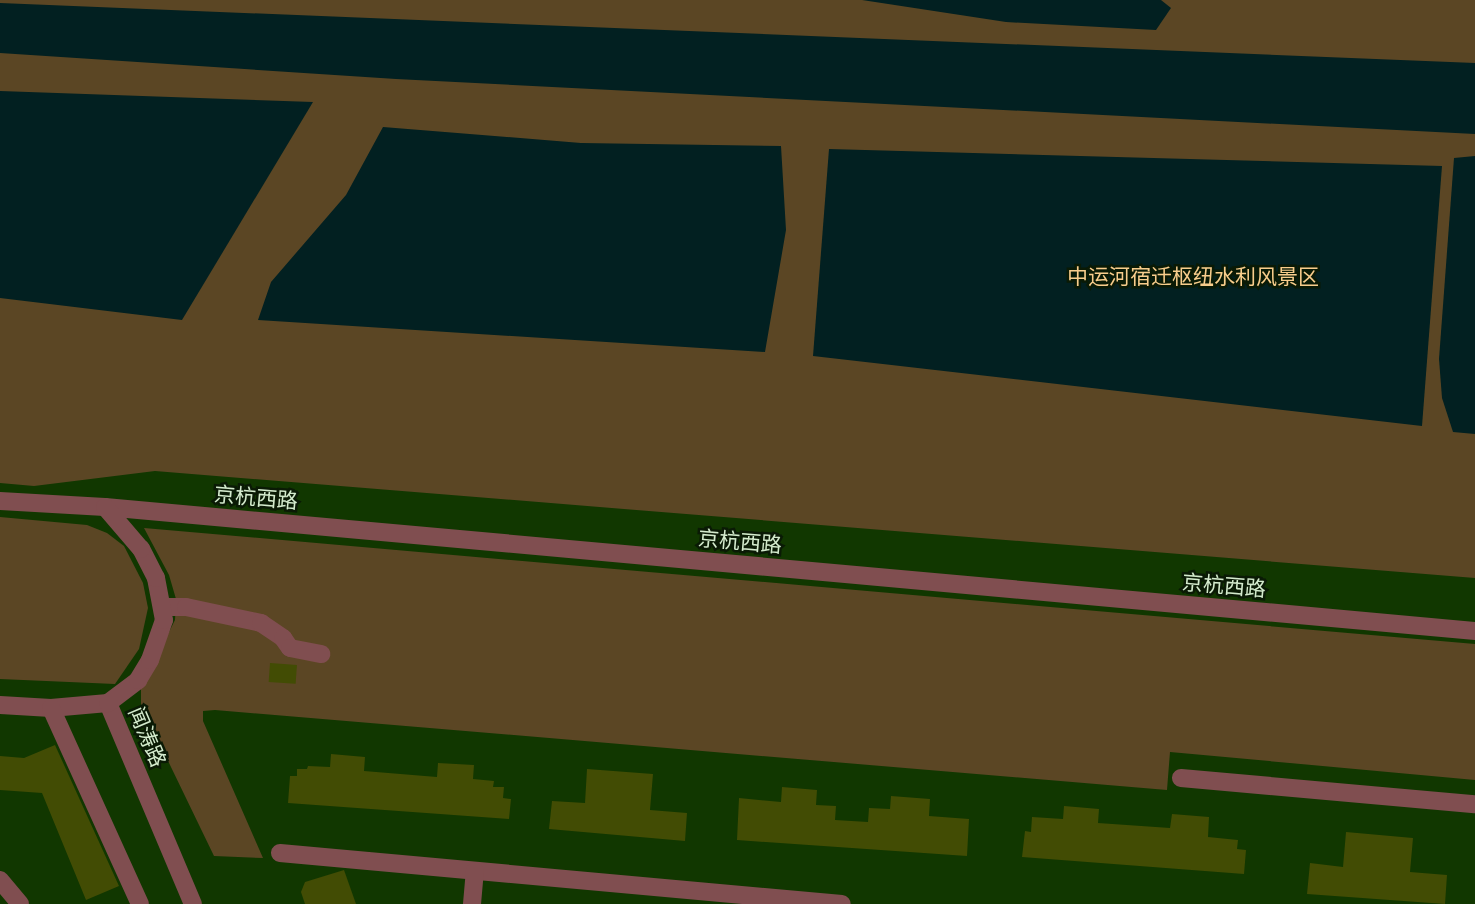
<!DOCTYPE html>
<html>
<head>
<meta charset="utf-8">
<style>
  body { margin:0 }
  #map { position:relative; width:1475px; height:904px; overflow:hidden; background:#113700; font-family:"Space Grotesk","Noto Sans SC",sans-serif }
  div>[style] { position:absolute }
  [style*='--x'] { left:calc(var(--x)*1px); top:calc(var(--y)*1px); width:calc(var(--w)*1px); rotate:calc(var(--a)*1deg) }
  .green>* { inset:0; background:#5b4624 }
  .water>* { inset:0; background:#022021 }
  .building>* { inset:0; background:#424c04; transform-origin:0 0 }
  .minor>* { height:18px; margin:-9px; padding:0 9px; transform-origin:9px; border-radius:9px; background:#804e50 }
  span { translate:-50% -50%; white-space:nowrap; text-align:center; line-height:1.15; -webkit-text-stroke:5px #0a1a05; paint-order:stroke }
  .park-label { font-size:21px; color:#f8cd8c }
  .street-label { font-size:21px; color:#d4ebcd }
</style>
</head>
<body>
<div id="map">
  <div class="green">
    <div style="clip-path:polygon(0 0,1475px 0,1475px 578px,155px 471px,34px 486px,0 483px)"></div>
    <div style="clip-path:polygon(0 517px,87px 525px,107px 533px,124px 546px,143px 583px,148px 608px,139px 649px,115px 684px,0 679px)"></div>
    <div style="clip-path:polygon(144px 528px,1475px 644px,1475px 780px,1170px 752px,1167px 790px,215px 710px,203px 711px,203px 721px,263px 858px,214px 856px,141px 705px,141px 688px,175px 620px,176px 599px,169px 575px)"></div>
  </div>
  <div class="water">
    <div style="clip-path:polygon(862px 0,1161px 0,1171px 8px,1156px 30px,1006px 22px)"></div>
    <div style="clip-path:polygon(0 3px,1475px 63px,1475px 134px,396px 79px,0 53px)"></div>
    <div style="clip-path:polygon(0 91px,313px 102px,182px 320px,0 298px)"></div>
    <div style="clip-path:polygon(383px 127px,581px 143px,781px 146px,786px 230px,765px 352px,258px 320px,271px 282px,346px 195px)"></div>
    <div style="clip-path:polygon(829px 149px,1442px 166px,1422px 426px,813px 356px)"></div>
    <div style="clip-path:polygon(1475px 156px,1475px 434px,1453px 432px,1442px 398px,1439px 359px,1454px 158px)"></div>
  </div>
  <div class="building">
    <div style="left:270px;top:663px;width:27px;height:19px;rotate:4deg"></div>
    <div style="clip-path:polygon(55px 745px,119px 886px,86px 900px,42px 793px,0 790px,0 756px,24px 758px)"></div>
    <div style="clip-path:polygon(331px 754px,365px 757px,364px 771px,437px 777px,438px 763px,474px 765px,473px 779px,494px 781px,493px 787px,504px 787px,503px 798px,511px 799px,509px 819px,288px 803px,290px 776px,297px 776px,297px 769px,307px 769px,308px 766px,330px 767px)"></div>
    <div style="clip-path:polygon(587px 769px,653px 774px,650px 810px,687px 813px,685px 841px,549px 829px,552px 801px,585px 803px)"></div>
    <div style="clip-path:polygon(782px 787px,817px 790px,816px 805px,836px 806px,835px 820px,868px 822px,869px 808px,890px 809px,891px 796px,930px 799px,929px 816px,969px 819px,967px 856px,737px 840px,739px 798px,781px 802px)"></div>
    <div style="clip-path:polygon(1064px 806px,1099px 809px,1098px 823px,1170px 828px,1172px 814px,1209px 817px,1208px 837px,1238px 840px,1237px 849px,1246px 850px,1244px 874px,1022px 857px,1025px 831px,1031px 832px,1032px 817px,1063px 819px)"></div>
    <div style="clip-path:polygon(1346px 832px,1413px 838px,1410px 872px,1447px 875px,1445px 904px,1307px 894px,1310px 863px,1343px 867px)"></div>
    <div style="clip-path:polygon(344px 870px,356px 904px,305px 904px,301px 892px,305px 882px)"></div>
  </div>
  <div class="minor">
    <div style="--x:0;--y:501;--w:105;--a:3.3"></div>
    <div style="--x:105;--y:507;--w:1376;--a:5.17"></div>
    <div style="--x:163;--y:607;--w:23;--a:0"></div>
    <div style="--x:186;--y:607;--w:77;--a:12"></div>
    <div style="--x:261;--y:623;--w:27;--a:34"></div>
    <div style="--x:283;--y:638;--w:12;--a:55"></div>
    <div style="--x:290;--y:648;--w:32;--a:11"></div>
    <div style="--x:108;--y:703;--w:218;--a:67.1"></div>
    <div style="--x:0;--y:705;--w:51;--a:3.4"></div>
    <div style="--x:51;--y:708;--w:57;--a:-5"></div>
    <div style="--x:108;--y:703;--w:38;--a:-37"></div>
    <div style="--x:138;--y:680;--w:23;--a:-59"></div>
    <div style="--x:150;--y:660;--w:42;--a:-70.7"></div>
    <div style="--x:164;--y:620;--w:43;--a:-100.8"></div>
    <div style="--x:156;--y:578;--w:33;--a:-117"></div>
    <div style="--x:141;--y:549;--w:55;--a:-130.6"></div>
    <div style="--x:51;--y:708;--w:215;--a:65.6"></div>
    <div style="--x:1181;--y:778;--w:295;--a:5.1"></div>
    <div style="--x:280;--y:853;--w:564;--a:5.19"></div>
    <div style="--x:0;--y:880;--w:31;--a:50"></div>
    <div style="--x:472;--y:904;--w:33;--a:-85"></div>
  </div>
  <div class="park-label">
    <span style="left:1193px;top:277px">中运河宿迁枢纽水利风景区</span>
  </div>
  <div class="street-label">
    <span style="left:256px;top:498px;rotate:5deg">京杭西路</span>
    <span style="left:740px;top:542px;rotate:5deg">京杭西路</span>
    <span style="left:1224px;top:586px;rotate:5deg">京杭西路</span>
    <span style="left:147px;top:737px;rotate:67deg">闻涛路</span>
  </div>
</div>
</body>
</html>
